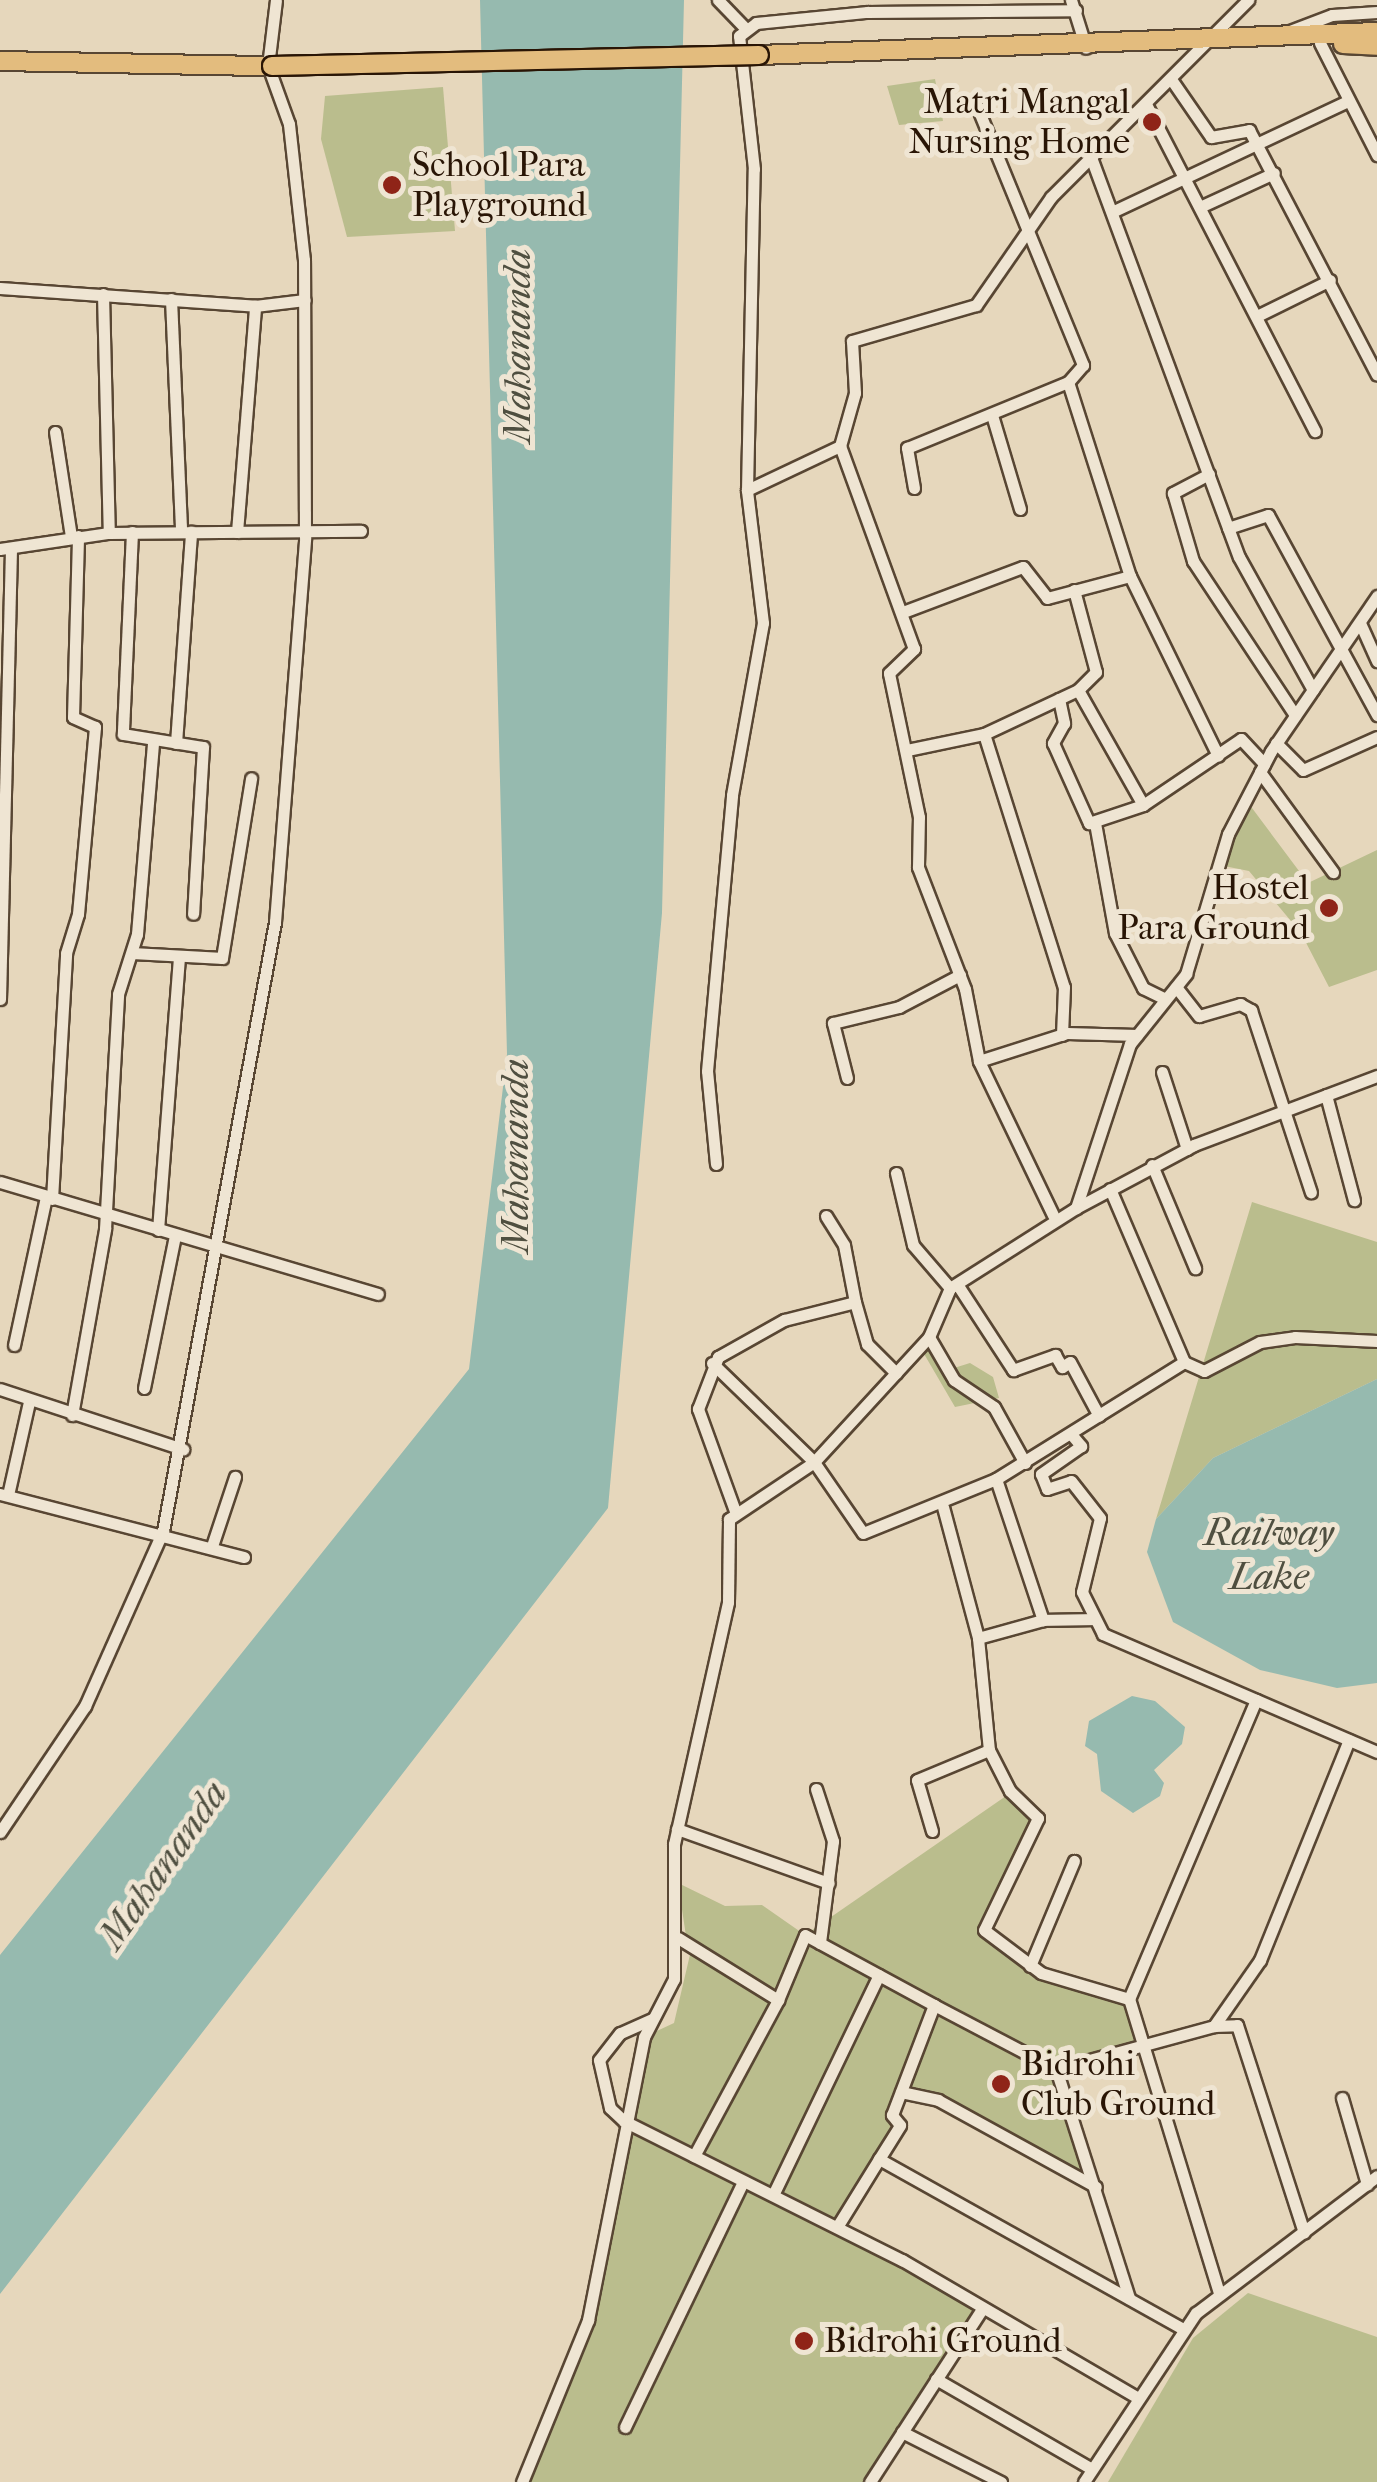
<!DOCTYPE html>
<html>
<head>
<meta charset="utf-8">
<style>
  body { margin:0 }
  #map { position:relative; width:1377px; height:2482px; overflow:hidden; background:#e6d7bc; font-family:"IM FELL French Canon",serif }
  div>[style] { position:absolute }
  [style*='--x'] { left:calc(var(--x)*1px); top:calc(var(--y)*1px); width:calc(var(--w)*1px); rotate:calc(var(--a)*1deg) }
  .green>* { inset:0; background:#babd8d }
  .water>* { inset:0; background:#96baaf }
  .roads { filter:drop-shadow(2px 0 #584633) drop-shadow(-2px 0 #584633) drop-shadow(0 2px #584633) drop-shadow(0 -2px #584633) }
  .street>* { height:11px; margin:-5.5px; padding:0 5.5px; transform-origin:5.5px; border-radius:5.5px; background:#efe5d3 }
  .primary>* { height:18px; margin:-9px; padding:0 9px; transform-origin:9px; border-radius:9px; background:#e3bc7e }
  .bridges { filter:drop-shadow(2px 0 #291505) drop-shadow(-2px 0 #291505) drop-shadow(0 2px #291505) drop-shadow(0 -2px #291505) }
  .primary-bridge>* { height:18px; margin:-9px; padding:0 9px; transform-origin:9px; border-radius:9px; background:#e3bc7e }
  .dots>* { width:28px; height:28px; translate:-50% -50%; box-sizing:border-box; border:5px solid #efe5d3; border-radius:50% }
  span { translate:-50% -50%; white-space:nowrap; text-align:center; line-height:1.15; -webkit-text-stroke:10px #efe5d3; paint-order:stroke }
  .poi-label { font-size:35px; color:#291505 }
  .right { translate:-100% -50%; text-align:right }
  .left { translate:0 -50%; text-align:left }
  .water-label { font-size:38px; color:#4f4f40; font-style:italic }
</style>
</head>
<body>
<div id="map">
  <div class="green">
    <div style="clip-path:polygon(935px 79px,943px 121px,899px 125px,887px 86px)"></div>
    <div style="clip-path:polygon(443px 87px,455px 231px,347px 237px,321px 139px,325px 96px)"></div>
    <div style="clip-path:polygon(1246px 800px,1308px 883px,1377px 850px,1377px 970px,1329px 987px,1301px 933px,1249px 871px,1224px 866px)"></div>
    <div style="clip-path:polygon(1252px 1202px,1377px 1242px,1377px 1379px,1213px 1458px,1156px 1519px)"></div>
    <div style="clip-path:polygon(929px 1337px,954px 1368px,970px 1363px,993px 1377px,999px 1398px,955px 1407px,920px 1347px)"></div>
    <div style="clip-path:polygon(1006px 1796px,1038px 1818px,988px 1935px,1041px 1973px,1129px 1999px,1141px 2041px,1057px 2069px,1088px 2177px,938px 2100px,901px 2092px,892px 2115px,900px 2125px,837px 2227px,773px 2195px,879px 1975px,772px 2190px,629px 2123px,980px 2304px,863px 2482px,522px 2482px,588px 2320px,644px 2037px,674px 2023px,692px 1946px,750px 1981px,686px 1936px,678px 1883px,725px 1906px,762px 1905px,805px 1935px)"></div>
    <div style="clip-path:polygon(1248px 2293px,1377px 2337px,1377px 2482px,1108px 2482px,1193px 2338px)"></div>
  </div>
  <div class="water">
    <div style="clip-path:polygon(480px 0,684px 0,662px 913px,608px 1508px,0 2294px,0 1955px,469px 1369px,507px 1054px)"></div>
    <div style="clip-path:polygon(1377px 1379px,1377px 1683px,1337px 1688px,1260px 1670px,1173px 1622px,1147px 1552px,1156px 1519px,1213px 1458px)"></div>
    <div style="clip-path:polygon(1132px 1696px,1155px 1701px,1185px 1727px,1182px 1744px,1154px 1770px,1164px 1783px,1160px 1796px,1133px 1813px,1101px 1791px,1097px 1754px,1085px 1746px,1089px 1721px)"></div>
  </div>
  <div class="roads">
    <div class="street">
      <div style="--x:718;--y:0;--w:39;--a:46"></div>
      <div style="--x:1071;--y:0;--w:50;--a:72.6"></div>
      <div style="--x:1290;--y:31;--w:45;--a:-20.9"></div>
      <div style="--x:1332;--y:15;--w:45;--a:-3.8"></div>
      <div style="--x:1320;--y:43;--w:126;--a:63"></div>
      <div style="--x:1173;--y:82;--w:67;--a:55.4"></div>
      <div style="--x:1211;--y:137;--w:39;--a:-10"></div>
      <div style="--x:1249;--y:130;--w:276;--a:62.4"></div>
      <div style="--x:1147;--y:106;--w:366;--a:62.7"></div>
      <div style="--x:978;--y:109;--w:277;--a:67.7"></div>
      <div style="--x:1083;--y:365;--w:23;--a:131"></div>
      <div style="--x:1092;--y:160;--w:423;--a:69.7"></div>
      <div style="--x:1239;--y:557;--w:152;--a:60.9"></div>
      <div style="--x:1202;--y:206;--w:79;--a:-24.6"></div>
      <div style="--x:1114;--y:211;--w:259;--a:-25.2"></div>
      <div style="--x:0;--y:288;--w:256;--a:4"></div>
      <div style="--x:255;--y:306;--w:50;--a:-6.8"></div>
      <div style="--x:103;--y:294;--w:239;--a:88.6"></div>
      <div style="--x:171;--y:299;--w:233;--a:87.5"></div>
      <div style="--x:1259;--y:315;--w:79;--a:-26.2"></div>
      <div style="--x:992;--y:415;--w:98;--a:73.4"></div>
      <div style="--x:55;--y:432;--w:106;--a:81.3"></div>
      <div style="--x:1209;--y:474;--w:41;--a:152.2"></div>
      <div style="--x:1173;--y:493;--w:71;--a:73.6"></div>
      <div style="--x:1193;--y:561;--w:185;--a:56.5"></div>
      <div style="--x:914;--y:488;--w:41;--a:-99.9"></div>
      <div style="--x:907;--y:448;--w:174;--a:-22.3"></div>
      <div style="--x:1068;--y:382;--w:204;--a:72.3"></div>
      <div style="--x:1130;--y:576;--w:200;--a:63.9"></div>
      <div style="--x:747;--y:490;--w:103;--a:-25.3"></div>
      <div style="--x:1228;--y:528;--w:42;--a:-18"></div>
      <div style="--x:1268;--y:515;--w:228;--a:61.4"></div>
      <div style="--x:132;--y:532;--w:202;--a:92.6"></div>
      <div style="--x:123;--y:734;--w:81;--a:9.2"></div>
      <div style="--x:203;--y:747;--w:167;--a:93.4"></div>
      <div style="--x:237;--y:532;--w:227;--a:-85.4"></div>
      <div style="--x:0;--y:549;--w:110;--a:-8.4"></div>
      <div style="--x:109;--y:533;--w:252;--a:-0.5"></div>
      <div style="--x:1074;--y:590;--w:85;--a:75"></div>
      <div style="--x:1096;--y:672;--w:25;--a:135"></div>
      <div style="--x:903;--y:612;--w:128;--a:-20.6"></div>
      <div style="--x:1023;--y:567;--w:39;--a:52"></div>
      <div style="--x:1047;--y:598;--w:86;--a:-14.8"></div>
      <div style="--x:1360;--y:623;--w:42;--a:65.9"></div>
      <div style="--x:1059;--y:699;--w:25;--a:78"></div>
      <div style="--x:1064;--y:723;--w:23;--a:119"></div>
      <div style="--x:1053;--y:743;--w:88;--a:65.8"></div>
      <div style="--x:1089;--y:823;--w:57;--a:-18.4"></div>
      <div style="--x:1143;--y:805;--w:118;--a:-34"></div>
      <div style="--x:1241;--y:739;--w:34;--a:47"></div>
      <div style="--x:984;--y:734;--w:265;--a:72.5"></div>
      <div style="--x:1064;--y:987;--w:48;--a:92.4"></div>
      <div style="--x:176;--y:743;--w:212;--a:-85.9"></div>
      <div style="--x:1276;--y:743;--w:38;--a:45"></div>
      <div style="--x:1303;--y:770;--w:81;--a:-24"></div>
      <div style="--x:907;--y:750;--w:79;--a:-11.7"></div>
      <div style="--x:984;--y:734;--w:104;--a:-25.1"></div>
      <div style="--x:1078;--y:690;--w:132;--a:60.5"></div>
      <div style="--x:1260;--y:772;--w:124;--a:53.9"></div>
      <div style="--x:1095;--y:823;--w:112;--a:79.7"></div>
      <div style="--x:1115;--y:933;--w:62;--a:63"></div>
      <div style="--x:1143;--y:988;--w:25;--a:26"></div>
      <div style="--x:133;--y:953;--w:89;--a:3.2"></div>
      <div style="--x:222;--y:958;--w:182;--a:-80.8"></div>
      <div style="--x:1176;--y:987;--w:37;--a:52"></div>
      <div style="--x:1199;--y:1016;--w:43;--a:-16.3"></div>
      <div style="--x:1240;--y:1004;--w:13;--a:29"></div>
      <div style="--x:1251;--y:1010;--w:192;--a:71.8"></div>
      <div style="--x:0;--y:999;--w:451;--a:-88.6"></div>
      <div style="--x:979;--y:1061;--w:92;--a:-17.7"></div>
      <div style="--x:1067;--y:1033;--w:70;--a:1.6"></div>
      <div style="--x:1162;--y:1072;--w:81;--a:72"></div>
      <div style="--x:847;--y:1078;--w:57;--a:-104.3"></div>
      <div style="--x:833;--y:1023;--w:68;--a:-13.6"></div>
      <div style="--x:899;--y:1007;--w:69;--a:-27.7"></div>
      <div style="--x:1326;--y:1095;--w:109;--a:75.1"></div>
      <div style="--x:716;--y:1164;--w:93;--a:-95.5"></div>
      <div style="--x:707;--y:1071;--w:277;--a:-84.8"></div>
      <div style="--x:732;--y:795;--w:175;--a:-79.8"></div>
      <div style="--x:763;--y:623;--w:134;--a:-96.9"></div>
      <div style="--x:747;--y:490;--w:321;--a:-88.8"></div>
      <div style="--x:754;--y:169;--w:134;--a:-96.4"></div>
      <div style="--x:739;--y:36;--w:21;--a:-37"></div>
      <div style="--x:756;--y:23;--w:112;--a:-5.7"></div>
      <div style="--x:867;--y:12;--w:209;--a:-0.5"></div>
      <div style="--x:1152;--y:1165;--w:112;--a:67.3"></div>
      <div style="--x:896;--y:1173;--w:74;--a:76.7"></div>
      <div style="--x:913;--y:1245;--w:57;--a:49.3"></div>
      <div style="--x:0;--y:1182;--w:394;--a:16.5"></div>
      <div style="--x:1110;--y:1189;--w:188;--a:66.8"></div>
      <div style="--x:1184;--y:1362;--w:22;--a:24"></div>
      <div style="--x:1204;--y:1371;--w:63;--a:-27.4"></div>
      <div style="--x:1260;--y:1342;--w:35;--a:-8"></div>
      <div style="--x:1295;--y:1337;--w:82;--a:2.8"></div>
      <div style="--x:52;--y:1199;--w:246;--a:-86.7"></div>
      <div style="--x:66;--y:953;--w:41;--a:-72.9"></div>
      <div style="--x:78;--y:914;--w:188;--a:-84.8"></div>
      <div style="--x:95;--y:727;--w:24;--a:-156"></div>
      <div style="--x:73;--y:717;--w:181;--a:-88.4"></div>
      <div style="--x:1076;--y:1208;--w:134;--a:-28.1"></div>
      <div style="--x:1194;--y:1145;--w:196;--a:-20.7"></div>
      <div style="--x:1053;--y:1215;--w:171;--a:-115.7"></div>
      <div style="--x:979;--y:1061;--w:73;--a:-101"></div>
      <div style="--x:965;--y:989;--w:131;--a:-111.1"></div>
      <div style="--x:918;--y:867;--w:50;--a:-88.9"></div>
      <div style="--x:919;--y:817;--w:147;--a:-101.8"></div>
      <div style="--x:889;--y:673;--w:35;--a:-44"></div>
      <div style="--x:914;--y:649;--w:216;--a:-110"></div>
      <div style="--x:840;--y:446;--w:55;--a:-74.2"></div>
      <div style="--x:855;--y:393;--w:52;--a:-93.3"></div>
      <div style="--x:852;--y:341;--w:129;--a:-16.2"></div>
      <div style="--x:976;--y:305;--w:131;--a:-55.2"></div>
      <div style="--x:1051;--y:197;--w:279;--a:-45"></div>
      <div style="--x:826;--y:1216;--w:34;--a:58"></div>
      <div style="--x:844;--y:1245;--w:58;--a:79.1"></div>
      <div style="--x:158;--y:1230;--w:274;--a:-85.6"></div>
      <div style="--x:957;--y:1284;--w:103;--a:56.9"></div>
      <div style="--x:1013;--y:1370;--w:45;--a:-19.7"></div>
      <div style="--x:1055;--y:1355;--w:14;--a:60"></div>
      <div style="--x:1062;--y:1367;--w:9;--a:-32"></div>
      <div style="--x:1070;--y:1362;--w:61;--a:61.8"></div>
      <div style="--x:929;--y:1337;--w:50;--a:59.8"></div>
      <div style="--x:954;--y:1380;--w:48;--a:34"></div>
      <div style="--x:994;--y:1407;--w:64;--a:61"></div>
      <div style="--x:14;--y:1345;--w:151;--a:-77.8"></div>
      <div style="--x:712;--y:1363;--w:142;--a:44.1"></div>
      <div style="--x:814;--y:1462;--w:86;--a:55.4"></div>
      <div style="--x:863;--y:1533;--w:144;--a:-22.1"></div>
      <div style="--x:996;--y:1479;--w:221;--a:-31.9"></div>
      <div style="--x:144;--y:1388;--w:155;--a:-78.5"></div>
      <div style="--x:0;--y:1389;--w:193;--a:18.2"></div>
      <div style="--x:72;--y:1415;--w:189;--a:-79.9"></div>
      <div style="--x:105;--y:1229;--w:235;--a:-86.8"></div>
      <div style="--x:118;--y:994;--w:63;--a:-72.4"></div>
      <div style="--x:137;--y:934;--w:191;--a:-85.2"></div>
      <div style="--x:1071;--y:1434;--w:16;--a:50"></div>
      <div style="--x:1081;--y:1446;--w:49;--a:145"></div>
      <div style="--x:1041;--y:1474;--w:16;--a:68"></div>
      <div style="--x:1047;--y:1489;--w:25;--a:-18"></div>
      <div style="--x:1071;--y:1481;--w:47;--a:51.9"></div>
      <div style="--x:1100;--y:1518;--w:76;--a:103.7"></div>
      <div style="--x:1082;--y:1592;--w:47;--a:63.4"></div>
      <div style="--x:1103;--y:1634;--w:298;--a:23.3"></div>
      <div style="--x:996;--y:1479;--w:149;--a:71.6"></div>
      <div style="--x:0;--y:1494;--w:252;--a:14.5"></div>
      <div style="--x:8;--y:1495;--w:95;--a:-77.3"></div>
      <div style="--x:943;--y:1507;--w:136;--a:75"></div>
      <div style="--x:978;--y:1638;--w:113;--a:84.4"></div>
      <div style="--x:989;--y:1750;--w:46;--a:62.9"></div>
      <div style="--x:1010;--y:1791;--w:39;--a:44"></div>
      <div style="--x:1038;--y:1818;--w:124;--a:115.7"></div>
      <div style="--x:984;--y:1930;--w:71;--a:37"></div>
      <div style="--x:1041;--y:1973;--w:92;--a:16.5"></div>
      <div style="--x:735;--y:1511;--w:109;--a:-109.9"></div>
      <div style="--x:698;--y:1409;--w:56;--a:-69"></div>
      <div style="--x:718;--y:1357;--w:76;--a:-29.3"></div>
      <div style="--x:784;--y:1320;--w:73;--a:-14.2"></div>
      <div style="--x:855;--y:1302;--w:44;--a:74.1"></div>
      <div style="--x:867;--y:1344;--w:41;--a:45"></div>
      <div style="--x:212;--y:1546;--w:73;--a:-71.6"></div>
      <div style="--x:978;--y:1638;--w:67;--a:-15.5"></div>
      <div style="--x:1043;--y:1620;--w:50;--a:-1.1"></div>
      <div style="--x:816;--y:1789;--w:55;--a:71.9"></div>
      <div style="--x:833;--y:1841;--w:103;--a:97.3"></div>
      <div style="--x:677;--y:1829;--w:161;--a:19.6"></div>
      <div style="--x:932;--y:1831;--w:53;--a:-106.4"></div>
      <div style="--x:917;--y:1780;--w:78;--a:-22.6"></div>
      <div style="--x:0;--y:1832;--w:152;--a:-56"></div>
      <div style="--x:85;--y:1706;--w:192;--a:-66"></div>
      <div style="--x:163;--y:1531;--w:619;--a:-79.58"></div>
      <div style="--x:275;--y:922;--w:386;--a:-85.5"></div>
      <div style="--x:305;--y:537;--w:277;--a:-90.2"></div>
      <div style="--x:304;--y:260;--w:137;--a:-96.3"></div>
      <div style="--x:289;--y:124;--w:62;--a:-109.9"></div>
      <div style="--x:268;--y:66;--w:66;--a:-83.1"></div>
      <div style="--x:678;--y:1938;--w:118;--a:31.8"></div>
      <div style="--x:778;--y:2000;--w:70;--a:-67.4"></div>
      <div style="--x:805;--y:1935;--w:147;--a:28.5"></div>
      <div style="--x:1030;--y:1966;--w:114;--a:-67.3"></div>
      <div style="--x:652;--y:2019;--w:35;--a:156"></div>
      <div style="--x:620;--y:2033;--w:34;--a:128"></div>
      <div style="--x:599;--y:2060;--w:49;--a:77.1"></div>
      <div style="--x:610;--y:2108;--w:19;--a:43"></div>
      <div style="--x:624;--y:2121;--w:311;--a:26.6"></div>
      <div style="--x:902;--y:2260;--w:273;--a:30.3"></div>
      <div style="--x:1214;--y:2026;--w:23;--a:-2"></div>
      <div style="--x:1237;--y:2025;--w:218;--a:72.1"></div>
      <div style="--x:1056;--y:2069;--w:240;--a:72.3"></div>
      <div style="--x:901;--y:2092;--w:38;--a:12"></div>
      <div style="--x:938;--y:2100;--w:180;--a:28.8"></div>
      <div style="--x:1342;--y:2098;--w:90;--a:73.8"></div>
      <div style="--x:694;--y:2156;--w:177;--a:-61.7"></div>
      <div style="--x:879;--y:2159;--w:40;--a:-58"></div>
      <div style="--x:900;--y:2125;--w:13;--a:-129"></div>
      <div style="--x:892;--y:2115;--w:118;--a:-69.1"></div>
      <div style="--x:934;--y:2005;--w:138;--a:27.7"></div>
      <div style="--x:1056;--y:2069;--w:164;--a:-15.2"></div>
      <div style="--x:1214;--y:2026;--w:80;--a:-55.1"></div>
      <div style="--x:1260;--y:1960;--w:237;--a:-68"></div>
      <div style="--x:773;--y:2195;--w:244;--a:-64.3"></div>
      <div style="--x:837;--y:2227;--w:80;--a:-58.3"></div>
      <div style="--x:879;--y:2159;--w:347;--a:29.2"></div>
      <div style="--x:1219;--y:2293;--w:307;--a:-107"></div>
      <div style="--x:1129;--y:1999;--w:325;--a:-67"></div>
      <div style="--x:936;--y:2379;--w:180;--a:30"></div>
      <div style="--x:625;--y:2427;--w:272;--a:-64.3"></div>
      <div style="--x:902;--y:2432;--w:111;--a:26.8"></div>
      <div style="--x:522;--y:2482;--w:175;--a:-67.8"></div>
      <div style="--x:588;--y:2320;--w:288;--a:-78.8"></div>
      <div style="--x:644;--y:2037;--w:65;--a:-62.7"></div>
      <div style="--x:674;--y:1979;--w:135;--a:-90"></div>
      <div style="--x:674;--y:1844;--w:248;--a:-77.4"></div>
      <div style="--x:728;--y:1602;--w:83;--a:-89.3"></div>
      <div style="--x:729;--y:1519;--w:102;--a:-33.8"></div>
      <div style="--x:814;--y:1462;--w:170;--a:-47.4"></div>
      <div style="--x:929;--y:1337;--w:53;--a:-66.8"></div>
      <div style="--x:950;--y:1288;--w:149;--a:-32.4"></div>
      <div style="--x:1076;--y:1208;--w:173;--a:-71.8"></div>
      <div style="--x:1130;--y:1044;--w:90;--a:-51.3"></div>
      <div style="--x:1186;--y:974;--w:146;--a:-73.3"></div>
      <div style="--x:1228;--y:834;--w:93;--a:-62.6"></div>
      <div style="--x:1271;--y:751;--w:188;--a:-55.6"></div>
      <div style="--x:870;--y:2482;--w:206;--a:-57.1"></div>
      <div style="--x:1084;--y:2482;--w:203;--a:-56.5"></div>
      <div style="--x:1196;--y:2313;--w:227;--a:-37.1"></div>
    </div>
    <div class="primary">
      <div style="--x:1343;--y:44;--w:34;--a:3"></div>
      <div style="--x:759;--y:55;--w:618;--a:-2.13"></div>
      <div style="--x:0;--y:61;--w:272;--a:1.1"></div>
    </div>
  </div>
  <div class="bridges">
    <div class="primary-bridge">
      <div style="--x:272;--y:66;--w:487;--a:-1.3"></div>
    </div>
  </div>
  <div class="dots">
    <div style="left:1152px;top:122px;background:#8f2418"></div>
    <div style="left:392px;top:185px;background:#8f2418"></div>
    <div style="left:1329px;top:908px;background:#8f2418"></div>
    <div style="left:1001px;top:2084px;background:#8f2418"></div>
    <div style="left:804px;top:2341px;background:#8f2418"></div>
  </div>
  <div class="poi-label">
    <span class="right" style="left:1130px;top:122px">Matri Mangal<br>Nursing Home</span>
    <span class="left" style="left:412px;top:185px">School Para<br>Playground</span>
    <span class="right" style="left:1309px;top:908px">Hostel<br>Para Ground</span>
    <span class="left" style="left:1021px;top:2084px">Bidrohi<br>Club Ground</span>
    <span class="left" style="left:824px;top:2341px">Bidrohi Ground</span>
  </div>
  <div class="water-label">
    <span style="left:518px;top:346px;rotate:-90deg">Mahananda</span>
    <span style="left:516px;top:1156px;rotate:-90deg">Mahananda</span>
    <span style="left:1269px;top:1555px">Railway<br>Lake</span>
    <span style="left:163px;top:1865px;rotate:-55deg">Mahananda</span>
  </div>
</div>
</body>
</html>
